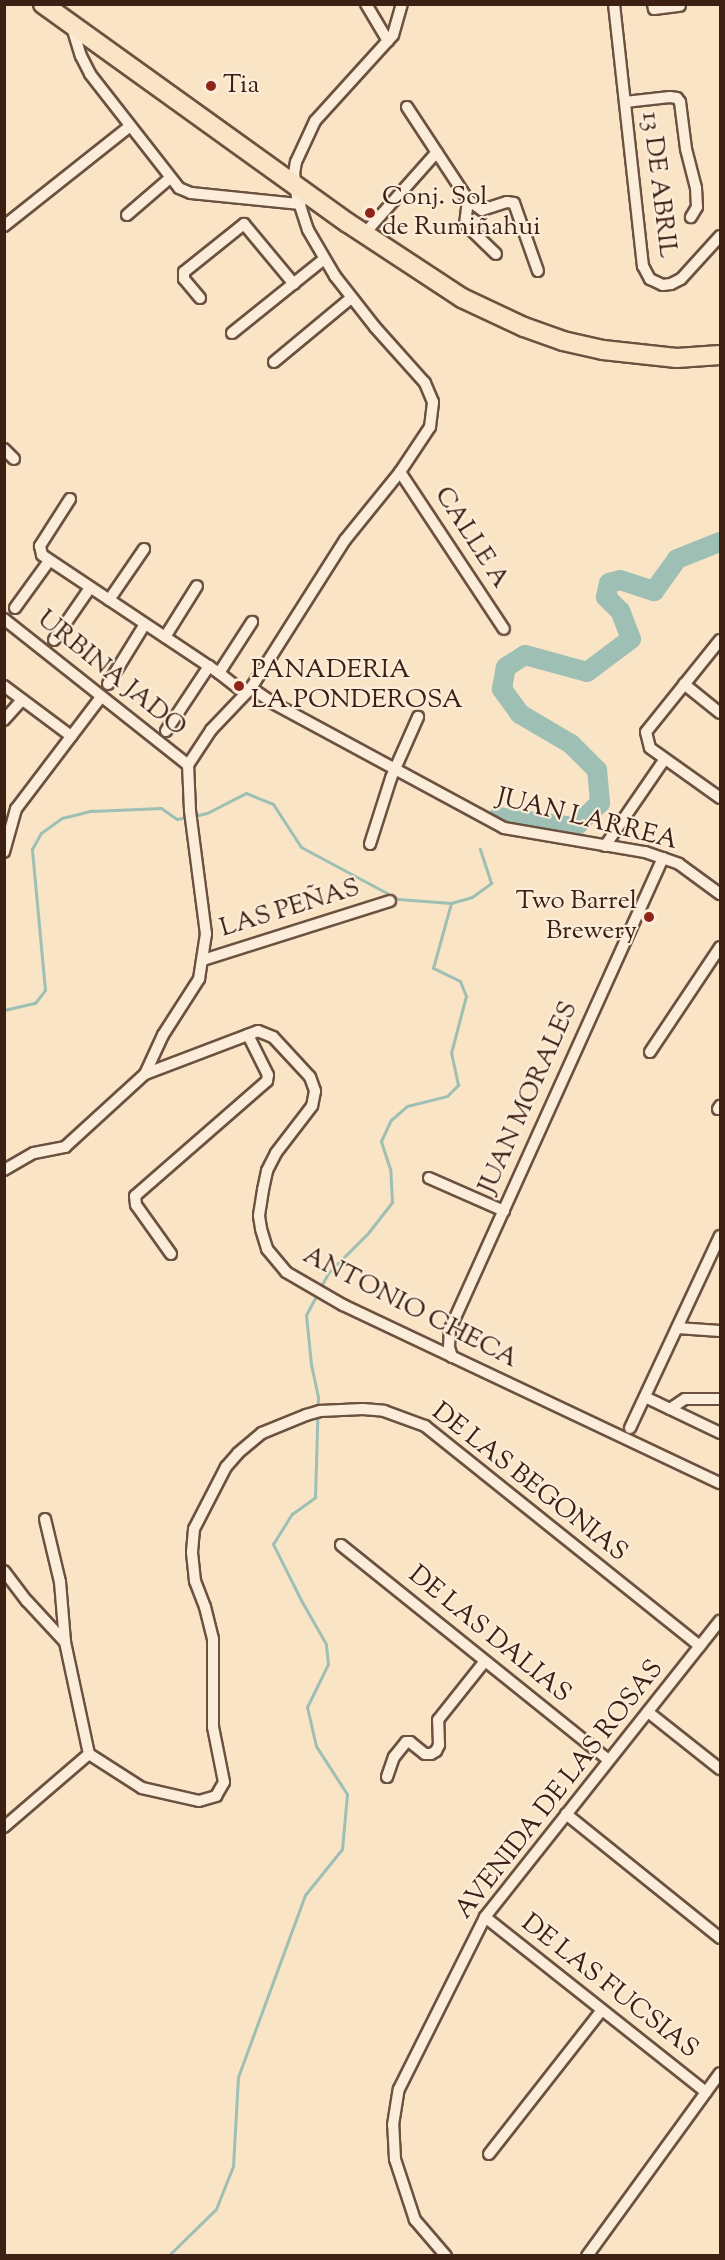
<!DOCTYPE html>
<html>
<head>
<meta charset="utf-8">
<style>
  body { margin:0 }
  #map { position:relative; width:725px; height:2260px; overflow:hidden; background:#f9e4c6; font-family:"Sorts Mill Goudy",serif }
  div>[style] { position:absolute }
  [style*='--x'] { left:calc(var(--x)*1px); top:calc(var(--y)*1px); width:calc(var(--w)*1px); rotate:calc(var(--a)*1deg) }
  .stream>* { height:3px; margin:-1.5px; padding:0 1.5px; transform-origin:1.5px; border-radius:1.5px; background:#9ebfb4 }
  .river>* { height:20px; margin:-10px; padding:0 10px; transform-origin:10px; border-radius:10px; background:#9ebfb4 }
  .roads { filter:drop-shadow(2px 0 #6c5140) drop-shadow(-2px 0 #6c5140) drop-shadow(0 2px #6c5140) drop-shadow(0 -2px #6c5140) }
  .minor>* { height:10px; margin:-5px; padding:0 5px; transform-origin:5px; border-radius:5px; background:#fbedda }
  .trunk>* { height:18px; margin:-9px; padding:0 9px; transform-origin:9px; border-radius:9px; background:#f9e4c6 }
  .dots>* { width:16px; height:16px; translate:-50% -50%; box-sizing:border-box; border:3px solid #fbedda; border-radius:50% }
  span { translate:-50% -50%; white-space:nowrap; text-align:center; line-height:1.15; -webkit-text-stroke:4.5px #fbedda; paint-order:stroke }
  .poi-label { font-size:26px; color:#3d2014 }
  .left { translate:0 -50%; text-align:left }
  .right { translate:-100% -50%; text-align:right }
  .street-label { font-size:26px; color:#3d2014 }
  .frame { position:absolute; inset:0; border:6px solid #3d2014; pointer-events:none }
</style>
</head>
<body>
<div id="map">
  <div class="stream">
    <div style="--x:194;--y:816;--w:13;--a:-13"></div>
    <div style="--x:207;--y:813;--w:44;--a:-27.1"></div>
    <div style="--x:246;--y:793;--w:29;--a:22"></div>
    <div style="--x:273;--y:804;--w:51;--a:56.9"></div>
    <div style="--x:301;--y:847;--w:110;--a:28.2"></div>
    <div style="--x:398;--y:899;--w:53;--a:4.3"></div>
    <div style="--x:451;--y:903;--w:22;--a:-16"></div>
    <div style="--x:472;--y:897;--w:24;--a:-36"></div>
    <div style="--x:491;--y:883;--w:36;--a:-108"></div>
    <div style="--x:4;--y:1010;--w:32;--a:-13"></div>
    <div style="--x:35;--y:1003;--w:16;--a:-52"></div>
    <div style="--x:45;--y:990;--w:142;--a:-95.3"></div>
    <div style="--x:32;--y:849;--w:18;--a:-61"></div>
    <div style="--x:41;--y:833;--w:26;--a:-36"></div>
    <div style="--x:62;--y:818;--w:30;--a:-14"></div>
    <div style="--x:91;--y:811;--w:70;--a:-2.5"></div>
    <div style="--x:161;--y:808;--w:19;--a:35"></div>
    <div style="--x:177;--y:819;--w:11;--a:-10"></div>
    <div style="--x:320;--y:1288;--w:18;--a:-61"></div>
    <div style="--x:329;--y:1272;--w:55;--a:-45"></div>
    <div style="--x:368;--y:1233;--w:39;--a:-52"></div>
    <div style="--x:392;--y:1202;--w:33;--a:-93"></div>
    <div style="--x:390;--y:1169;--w:29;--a:-108"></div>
    <div style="--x:381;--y:1141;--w:23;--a:-65"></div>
    <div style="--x:391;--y:1120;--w:21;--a:-41"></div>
    <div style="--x:407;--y:1106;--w:41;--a:-14"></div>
    <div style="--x:447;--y:1096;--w:16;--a:-45"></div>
    <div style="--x:458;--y:1085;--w:33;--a:-102"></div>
    <div style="--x:451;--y:1053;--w:59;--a:-75.3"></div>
    <div style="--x:466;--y:996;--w:16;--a:-112"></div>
    <div style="--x:460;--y:981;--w:30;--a:-154"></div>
    <div style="--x:433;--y:968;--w:67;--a:-74.5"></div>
    <div style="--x:168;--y:2256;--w:67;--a:-44.4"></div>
    <div style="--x:216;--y:2209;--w:46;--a:-68.4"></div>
    <div style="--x:233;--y:2166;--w:89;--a:-86.8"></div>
    <div style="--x:238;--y:2077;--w:194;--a:-69.8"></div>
    <div style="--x:305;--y:1895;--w:59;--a:-51.2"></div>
    <div style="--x:342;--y:1849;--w:55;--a:-84.8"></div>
    <div style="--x:347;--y:1794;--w:57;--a:-122.9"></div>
    <div style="--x:316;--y:1746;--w:40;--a:-103"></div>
    <div style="--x:307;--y:1707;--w:48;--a:-64"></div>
    <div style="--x:328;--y:1664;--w:20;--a:-96"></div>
    <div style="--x:326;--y:1644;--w:51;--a:-119.6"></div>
    <div style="--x:301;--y:1600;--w:63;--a:-116.6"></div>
    <div style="--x:273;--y:1544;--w:36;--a:-58"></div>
    <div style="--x:292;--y:1514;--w:29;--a:-36"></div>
    <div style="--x:315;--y:1497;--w:100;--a:-88.3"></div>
    <div style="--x:318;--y:1397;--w:34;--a:-102"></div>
    <div style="--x:311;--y:1364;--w:49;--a:-95.8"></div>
    <div style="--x:306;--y:1315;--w:24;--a:-62"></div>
  </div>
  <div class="river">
    <div style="--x:498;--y:817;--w:78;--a:7.4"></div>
    <div style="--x:575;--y:827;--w:35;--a:-44"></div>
    <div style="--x:600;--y:803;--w:33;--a:-95"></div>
    <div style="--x:597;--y:770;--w:37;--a:-135"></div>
    <div style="--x:571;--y:744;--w:59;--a:-149.5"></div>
    <div style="--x:520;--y:714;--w:31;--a:-126"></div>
    <div style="--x:502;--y:689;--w:22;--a:-80"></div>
    <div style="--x:506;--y:667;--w:22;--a:-32"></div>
    <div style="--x:525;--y:655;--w:64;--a:15.3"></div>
    <div style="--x:587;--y:672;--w:55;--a:-36.9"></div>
    <div style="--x:631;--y:639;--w:30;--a:-111"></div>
    <div style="--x:620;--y:611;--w:20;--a:-135"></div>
    <div style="--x:606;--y:597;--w:14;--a:-78"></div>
    <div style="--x:609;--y:583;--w:11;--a:-15"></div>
    <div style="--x:620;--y:580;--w:36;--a:18"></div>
    <div style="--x:654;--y:591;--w:39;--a:-54"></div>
    <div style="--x:677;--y:559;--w:46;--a:-21.6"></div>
  </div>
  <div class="roads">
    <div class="minor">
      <div style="--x:366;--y:4;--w:43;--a:59.3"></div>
      <div style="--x:614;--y:4;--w:264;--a:83.7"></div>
      <div style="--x:643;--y:266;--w:15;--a:62"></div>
      <div style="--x:650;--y:279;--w:14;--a:25"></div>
      <div style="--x:663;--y:285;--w:8;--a:-7"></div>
      <div style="--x:671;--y:284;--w:11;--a:-27"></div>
      <div style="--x:681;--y:279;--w:58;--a:-47.8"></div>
      <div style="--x:653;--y:4;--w:5;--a:79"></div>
      <div style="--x:654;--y:9;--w:26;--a:-7"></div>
      <div style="--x:72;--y:27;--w:30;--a:73"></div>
      <div style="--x:81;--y:56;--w:20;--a:63"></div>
      <div style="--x:90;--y:74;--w:145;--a:52"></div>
      <div style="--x:179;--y:188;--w:13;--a:23"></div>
      <div style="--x:191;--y:193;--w:110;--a:5.8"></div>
      <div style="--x:625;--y:102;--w:45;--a:-6.3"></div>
      <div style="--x:670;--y:97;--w:7;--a:8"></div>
      <div style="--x:677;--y:98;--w:5;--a:53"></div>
      <div style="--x:680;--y:102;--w:47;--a:82.7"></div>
      <div style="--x:686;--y:149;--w:40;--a:75.6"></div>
      <div style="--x:696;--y:188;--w:19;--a:87"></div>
      <div style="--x:697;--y:207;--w:12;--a:121"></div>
      <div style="--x:407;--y:107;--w:111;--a:56.7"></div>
      <div style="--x:468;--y:200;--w:17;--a:36"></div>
      <div style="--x:482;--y:210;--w:26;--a:-18"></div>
      <div style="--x:507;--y:202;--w:7;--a:8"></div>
      <div style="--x:514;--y:203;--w:72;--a:70.6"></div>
      <div style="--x:468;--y:200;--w:24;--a:97"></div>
      <div style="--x:465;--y:224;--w:43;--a:44.1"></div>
      <div style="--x:127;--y:215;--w:57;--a:-40.7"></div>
      <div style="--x:4;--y:226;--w:161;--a:-38.4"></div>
      <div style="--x:365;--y:233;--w:108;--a:-48.4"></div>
      <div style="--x:200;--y:298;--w:25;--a:-130"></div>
      <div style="--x:184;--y:279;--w:7;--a:-90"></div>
      <div style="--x:184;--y:272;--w:77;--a:-38.7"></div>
      <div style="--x:244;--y:224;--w:78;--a:50.2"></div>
      <div style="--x:232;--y:333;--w:118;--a:-38.8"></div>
      <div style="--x:274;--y:362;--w:100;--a:-39.7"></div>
      <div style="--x:4;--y:449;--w:14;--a:45"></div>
      <div style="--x:400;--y:472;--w:188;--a:56.5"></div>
      <div style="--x:70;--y:499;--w:56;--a:122.6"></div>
      <div style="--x:40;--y:546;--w:9;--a:77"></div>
      <div style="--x:42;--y:555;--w:213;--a:33.7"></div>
      <div style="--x:219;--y:673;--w:33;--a:38"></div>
      <div style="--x:109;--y:600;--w:62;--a:-55.5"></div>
      <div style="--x:15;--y:608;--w:58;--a:-54.1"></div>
      <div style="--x:4;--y:619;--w:235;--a:38.4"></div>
      <div style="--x:165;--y:637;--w:60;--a:-57.9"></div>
      <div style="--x:54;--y:640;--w:63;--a:-55.3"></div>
      <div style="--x:720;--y:640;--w:118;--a:128.8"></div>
      <div style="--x:646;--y:732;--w:16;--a:76"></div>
      <div style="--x:650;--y:748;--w:86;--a:35.5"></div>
      <div style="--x:219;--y:673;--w:61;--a:-57.1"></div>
      <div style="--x:108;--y:684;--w:70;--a:-58.3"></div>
      <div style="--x:684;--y:684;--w:46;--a:38.9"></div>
      <div style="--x:4;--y:686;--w:84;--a:36.7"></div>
      <div style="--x:251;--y:688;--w:27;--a:34"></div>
      <div style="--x:273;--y:703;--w:263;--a:28.4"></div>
      <div style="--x:504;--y:828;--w:143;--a:9.7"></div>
      <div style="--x:645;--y:852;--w:36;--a:19"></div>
      <div style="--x:679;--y:864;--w:51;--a:36.2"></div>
      <div style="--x:4;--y:720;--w:27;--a:-48"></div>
      <div style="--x:166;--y:731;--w:78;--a:-56.5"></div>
      <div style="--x:370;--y:844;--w:69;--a:-72.3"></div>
      <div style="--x:391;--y:778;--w:67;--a:-66.1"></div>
      <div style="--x:605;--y:846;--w:104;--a:-55.5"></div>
      <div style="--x:4;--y:852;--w:45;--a:-74.4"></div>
      <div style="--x:16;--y:809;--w:141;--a:-52.8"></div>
      <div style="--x:203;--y:960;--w:196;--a:-17.5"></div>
      <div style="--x:650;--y:1052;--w:126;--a:-56.3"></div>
      <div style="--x:145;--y:1074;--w:121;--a:-20.8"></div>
      <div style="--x:258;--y:1031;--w:16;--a:22"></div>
      <div style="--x:273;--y:1037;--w:54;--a:47.2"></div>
      <div style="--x:310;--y:1077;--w:15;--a:70"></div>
      <div style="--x:315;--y:1091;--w:15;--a:101"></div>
      <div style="--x:312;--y:1106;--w:59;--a:127.5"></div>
      <div style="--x:276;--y:1153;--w:20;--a:117"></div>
      <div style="--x:267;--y:1171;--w:19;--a:102"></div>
      <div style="--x:263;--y:1190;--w:26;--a:99"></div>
      <div style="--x:259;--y:1216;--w:13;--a:81"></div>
      <div style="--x:261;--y:1229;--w:21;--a:73"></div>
      <div style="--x:267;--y:1249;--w:30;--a:50"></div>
      <div style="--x:286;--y:1272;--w:66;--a:30.1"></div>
      <div style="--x:343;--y:1305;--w:417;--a:25.3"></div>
      <div style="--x:718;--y:1109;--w:4;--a:-56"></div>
      <div style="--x:4;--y:1170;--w:34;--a:-30"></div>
      <div style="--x:34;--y:1153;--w:32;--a:-11"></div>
      <div style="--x:65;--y:1147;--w:108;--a:-42.4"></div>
      <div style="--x:145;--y:1074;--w:43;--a:-65.2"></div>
      <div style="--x:163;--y:1035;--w:67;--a:-57.3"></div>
      <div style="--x:199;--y:979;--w:46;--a:-81.2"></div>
      <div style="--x:206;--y:934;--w:125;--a:-97.4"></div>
      <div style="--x:190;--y:810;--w:45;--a:-92.5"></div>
      <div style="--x:188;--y:765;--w:42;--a:-56.7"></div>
      <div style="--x:211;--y:730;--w:58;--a:-46.4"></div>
      <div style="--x:251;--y:688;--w:175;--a:-57.6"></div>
      <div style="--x:345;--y:540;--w:87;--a:-51"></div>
      <div style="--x:400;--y:472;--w:54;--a:-56.3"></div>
      <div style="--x:430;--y:427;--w:25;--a:-83"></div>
      <div style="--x:433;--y:402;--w:21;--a:-113"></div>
      <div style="--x:425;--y:383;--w:75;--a:-131.8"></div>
      <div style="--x:375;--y:327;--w:65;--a:-128.1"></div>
      <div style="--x:335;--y:276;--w:53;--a:-120.4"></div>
      <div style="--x:308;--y:230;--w:35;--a:-108"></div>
      <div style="--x:297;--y:197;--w:23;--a:-97"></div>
      <div style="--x:294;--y:174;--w:12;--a:-81"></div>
      <div style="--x:296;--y:162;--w:45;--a:-65.1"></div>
      <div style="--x:315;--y:121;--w:116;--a:-47.8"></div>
      <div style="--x:393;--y:35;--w:32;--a:-74"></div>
      <div style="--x:429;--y:1178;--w:82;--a:23.7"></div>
      <div style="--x:171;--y:1254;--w:60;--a:-125.5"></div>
      <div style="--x:136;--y:1205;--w:9;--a:-96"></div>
      <div style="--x:135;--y:1196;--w:175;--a:-41.1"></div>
      <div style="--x:267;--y:1081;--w:6;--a:-81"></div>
      <div style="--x:268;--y:1075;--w:45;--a:-116.6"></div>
      <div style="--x:677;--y:1328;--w:43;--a:4"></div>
      <div style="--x:452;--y:1357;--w:10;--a:-107"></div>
      <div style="--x:449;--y:1347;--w:18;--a:-87"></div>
      <div style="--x:450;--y:1329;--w:517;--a:-65.67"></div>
      <div style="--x:645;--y:1397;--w:83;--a:25.6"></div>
      <div style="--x:670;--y:1409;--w:18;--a:-34"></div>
      <div style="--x:685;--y:1399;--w:35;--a:0"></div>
      <div style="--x:630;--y:1428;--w:212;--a:-64.9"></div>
      <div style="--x:45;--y:1519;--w:65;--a:76.6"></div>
      <div style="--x:60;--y:1582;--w:60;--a:85.2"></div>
      <div style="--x:341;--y:1545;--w:343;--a:38.8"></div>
      <div style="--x:4;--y:1571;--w:38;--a:53"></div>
      <div style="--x:27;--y:1601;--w:56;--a:47.2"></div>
      <div style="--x:65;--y:1642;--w:115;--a:77.9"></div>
      <div style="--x:89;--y:1754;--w:63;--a:32.7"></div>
      <div style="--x:142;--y:1788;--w:58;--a:12.8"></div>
      <div style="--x:199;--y:1801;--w:18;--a:-16"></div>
      <div style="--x:216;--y:1796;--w:16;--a:-60"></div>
      <div style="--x:224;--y:1782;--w:56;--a:-101.3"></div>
      <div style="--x:213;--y:1727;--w:88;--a:-90"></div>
      <div style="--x:213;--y:1639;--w:33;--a:-104"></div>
      <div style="--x:205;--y:1607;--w:28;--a:-111"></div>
      <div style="--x:195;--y:1581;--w:29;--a:-96"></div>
      <div style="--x:192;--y:1552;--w:23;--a:-85"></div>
      <div style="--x:194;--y:1529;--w:70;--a:-62.7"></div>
      <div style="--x:226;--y:1467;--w:18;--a:-49"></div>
      <div style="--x:238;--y:1453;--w:31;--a:-40"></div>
      <div style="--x:262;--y:1433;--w:48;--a:-22.2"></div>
      <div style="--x:306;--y:1415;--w:15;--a:-16"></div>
      <div style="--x:320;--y:1411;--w:43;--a:-2.7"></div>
      <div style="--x:363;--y:1409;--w:21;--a:5"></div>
      <div style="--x:384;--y:1411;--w:44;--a:20.1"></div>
      <div style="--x:425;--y:1426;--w:352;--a:38.7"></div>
      <div style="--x:648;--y:1712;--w:92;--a:38.4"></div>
      <div style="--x:387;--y:1777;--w:21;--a:-71"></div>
      <div style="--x:394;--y:1757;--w:19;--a:-51"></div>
      <div style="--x:406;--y:1742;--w:4;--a:0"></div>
      <div style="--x:410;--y:1742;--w:19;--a:39"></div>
      <div style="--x:425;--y:1754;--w:6;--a:0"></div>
      <div style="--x:431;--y:1754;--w:6;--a:-31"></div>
      <div style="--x:436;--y:1751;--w:7;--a:-63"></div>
      <div style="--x:439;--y:1745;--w:25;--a:-92"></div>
      <div style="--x:438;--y:1720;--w:75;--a:-51.5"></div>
      <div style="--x:566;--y:1814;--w:198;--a:38.8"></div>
      <div style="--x:4;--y:1827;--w:112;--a:-40.7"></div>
      <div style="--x:485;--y:1917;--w:282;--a:38.4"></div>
      <div style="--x:489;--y:2154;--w:183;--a:-51.9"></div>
      <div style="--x:446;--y:2256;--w:48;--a:-130.7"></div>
      <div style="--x:415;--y:2220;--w:64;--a:-108.2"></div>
      <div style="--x:395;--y:2159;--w:34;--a:-93"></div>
      <div style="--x:393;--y:2125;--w:36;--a:-81"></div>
      <div style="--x:399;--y:2089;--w:192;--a:-63.4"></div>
      <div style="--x:485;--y:1917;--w:378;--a:-51.6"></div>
      <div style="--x:587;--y:2256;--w:226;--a:-54"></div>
    </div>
    <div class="trunk">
      <div style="--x:43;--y:4;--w:375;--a:35.7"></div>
      <div style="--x:348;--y:223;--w:136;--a:33.3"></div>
      <div style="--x:462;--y:298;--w:68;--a:25.1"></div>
      <div style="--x:524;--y:327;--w:41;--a:19.7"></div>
      <div style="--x:563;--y:341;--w:41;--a:12.7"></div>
      <div style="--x:603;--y:350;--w:74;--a:6.2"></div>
      <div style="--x:677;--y:358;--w:43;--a:-4"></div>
    </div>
  </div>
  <div class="dots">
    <div style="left:211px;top:86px;background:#8f2418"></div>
    <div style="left:370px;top:213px;background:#8f2418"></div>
    <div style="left:239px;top:686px;background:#8f2418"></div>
    <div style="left:649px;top:917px;background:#8f2418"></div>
  </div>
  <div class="poi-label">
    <span class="left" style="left:223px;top:86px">Tia</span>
    <span class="left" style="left:382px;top:213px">Conj. Sol<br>de Rumiñahui</span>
    <span class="left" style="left:251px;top:686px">PANADERIA<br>LA PONDEROSA</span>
    <span class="right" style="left:637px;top:917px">Two Barrel<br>Brewery</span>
  </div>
  <div class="street-label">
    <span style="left:658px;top:185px;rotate:83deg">13 DE ABRIL</span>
    <span style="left:471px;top:538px;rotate:57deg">CALLE A</span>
    <span style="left:111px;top:674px;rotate:39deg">URBINA JADO</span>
    <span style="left:587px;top:820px;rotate:14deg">JUAN LARREA</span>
    <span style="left:290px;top:909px;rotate:-17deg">LAS PEÑAS</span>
    <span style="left:529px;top:1098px;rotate:-66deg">JUAN MORALES</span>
    <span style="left:410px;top:1308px;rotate:27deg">ANTONIO CHECA</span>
    <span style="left:529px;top:1483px;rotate:38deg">DE LAS BEGONIAS</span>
    <span style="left:489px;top:1635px;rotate:39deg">DE LAS DALIAS</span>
    <span style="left:560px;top:1790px;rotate:-52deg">AVENIDA DE LAS ROSAS</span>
    <span style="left:609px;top:1987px;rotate:38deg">DE LAS FUCSIAS</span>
  </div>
  <div class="frame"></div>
</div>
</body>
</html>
